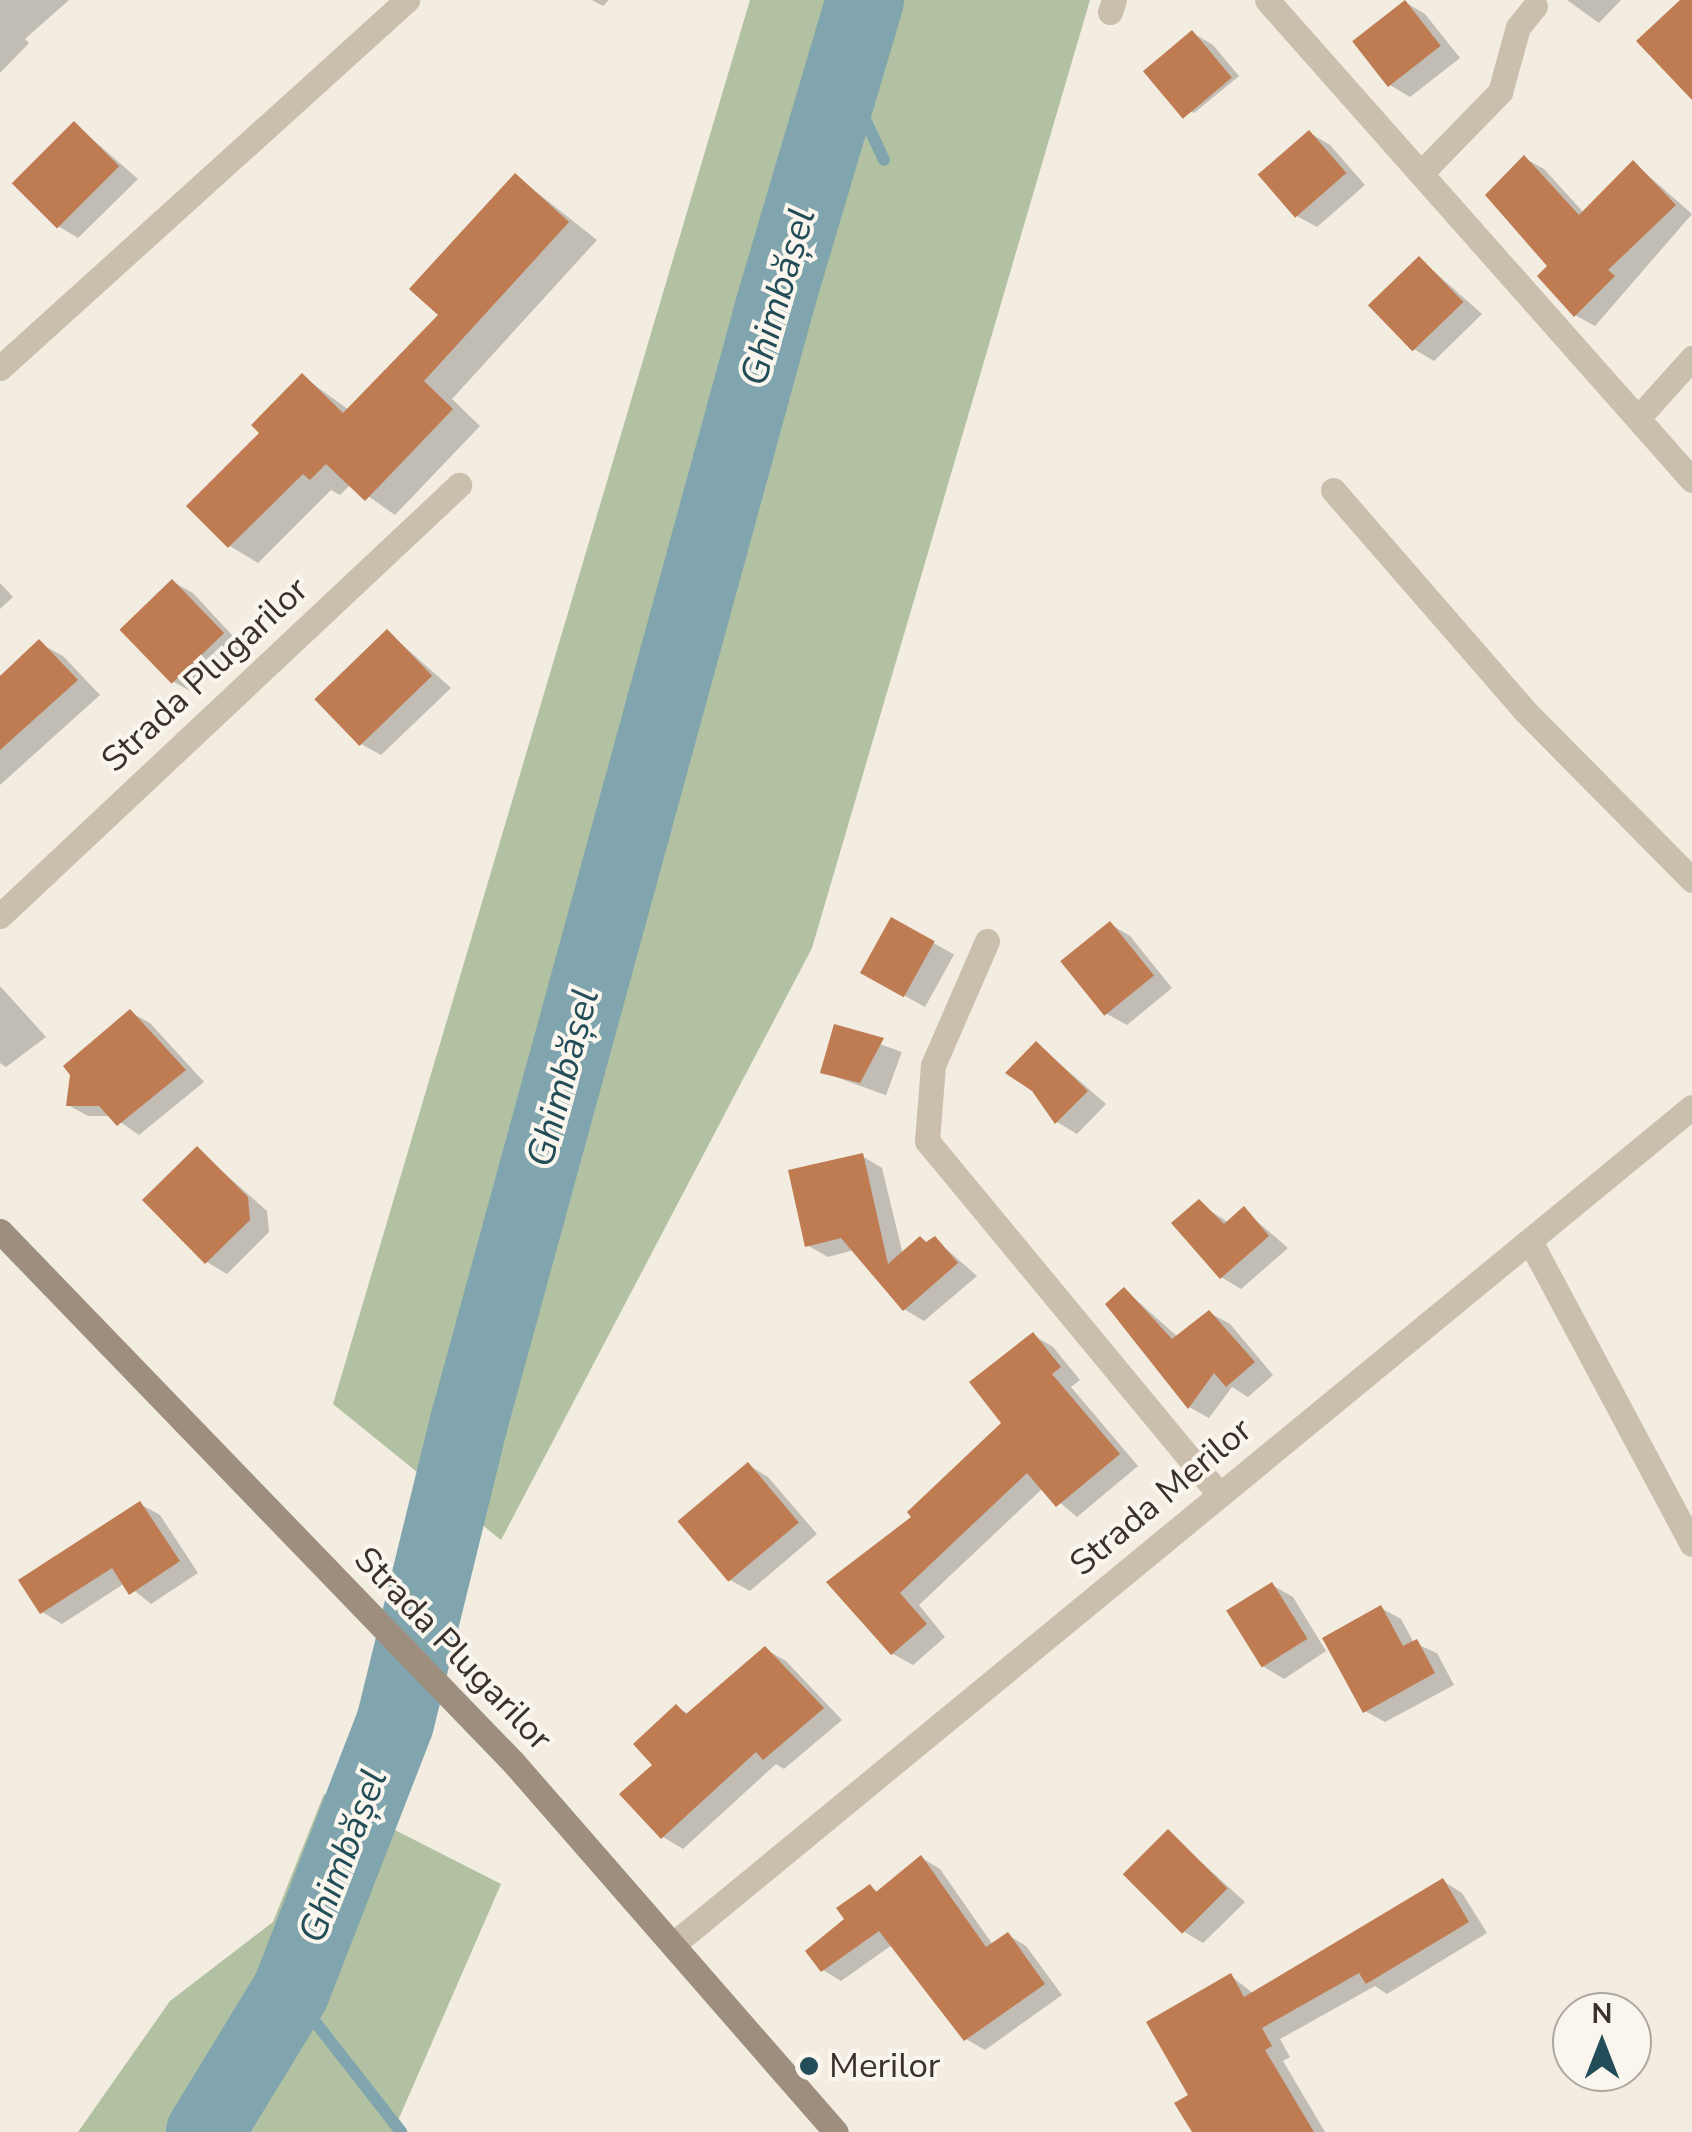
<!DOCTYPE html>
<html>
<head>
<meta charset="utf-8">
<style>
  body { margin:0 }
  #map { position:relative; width:1692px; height:2132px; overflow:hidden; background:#f2ece1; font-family:"Nunito Sans",sans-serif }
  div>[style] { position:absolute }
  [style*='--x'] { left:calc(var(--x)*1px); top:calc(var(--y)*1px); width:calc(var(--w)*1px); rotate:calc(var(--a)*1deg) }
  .green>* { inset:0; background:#b1c1a1 }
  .shadow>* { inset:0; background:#0003; transform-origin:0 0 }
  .stream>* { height:12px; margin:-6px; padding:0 6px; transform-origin:6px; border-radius:6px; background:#81a5ae }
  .river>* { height:78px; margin:-39px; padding:0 39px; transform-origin:39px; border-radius:39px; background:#81a5ae }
  .building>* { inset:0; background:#bf7c52; transform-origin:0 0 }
  .street>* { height:25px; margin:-12.5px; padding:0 12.5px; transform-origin:12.5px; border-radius:12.5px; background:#cabead }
  .secondary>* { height:25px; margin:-12.5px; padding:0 12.5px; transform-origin:12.5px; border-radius:12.5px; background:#9d8e7e }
  .dots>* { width:28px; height:28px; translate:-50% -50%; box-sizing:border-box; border:5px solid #faf6ed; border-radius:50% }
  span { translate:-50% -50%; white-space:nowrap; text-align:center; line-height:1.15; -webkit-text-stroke:8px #faf6ed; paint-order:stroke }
  .street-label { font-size:35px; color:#39312b }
  .poi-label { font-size:35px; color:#39312b }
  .left { translate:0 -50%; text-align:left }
  .water-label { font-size:38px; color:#234d58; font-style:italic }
  .north { position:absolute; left:1552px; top:1992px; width:100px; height:100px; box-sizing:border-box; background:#faf6ed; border:2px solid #ada79f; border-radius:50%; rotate:0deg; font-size:28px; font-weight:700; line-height:40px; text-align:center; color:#39312b }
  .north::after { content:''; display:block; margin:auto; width:35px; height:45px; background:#234d58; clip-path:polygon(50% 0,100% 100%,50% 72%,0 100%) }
</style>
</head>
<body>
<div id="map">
  <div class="green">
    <div style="clip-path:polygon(750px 0,1090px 0,812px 948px,501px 1540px,333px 1404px)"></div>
    <div style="clip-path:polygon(324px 1794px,501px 1884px,393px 2132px,78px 2132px,170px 2001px,273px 1922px)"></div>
  </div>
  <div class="shadow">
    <div style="clip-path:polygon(0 0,69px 0,25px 39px,29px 43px,0 73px)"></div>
    <div style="clip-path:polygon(592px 0,609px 0,603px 6px)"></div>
    <div style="clip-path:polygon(1567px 0,1621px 0,1599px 23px)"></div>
    <div style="clip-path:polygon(1405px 2px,1425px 14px,1460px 58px,1410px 97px,1390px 85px)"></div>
    <div style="clip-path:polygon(1193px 33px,1213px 45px,1239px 76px,1194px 113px,1173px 102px)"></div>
    <div style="clip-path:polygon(75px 124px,138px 179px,78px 238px,58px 226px)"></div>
    <div style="clip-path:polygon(1310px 133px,1330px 145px,1365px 185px,1317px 227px,1297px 216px)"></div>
    <div style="clip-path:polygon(1524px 158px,1544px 169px,1584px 213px,1634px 163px,1692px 214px,1595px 326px,1575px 315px,1550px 266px)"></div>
    <div style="clip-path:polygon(516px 176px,597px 240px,452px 399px,480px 426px,395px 515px,351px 484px,340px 495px,331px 490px,258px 563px,230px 546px,263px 433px,302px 376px,349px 410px,442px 315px)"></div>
    <div style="clip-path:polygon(1420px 259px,1482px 314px,1434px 361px,1414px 349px)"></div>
    <div style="clip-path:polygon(173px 582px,193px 593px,242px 646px,192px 692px,172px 681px)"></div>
    <div style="clip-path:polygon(0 583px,13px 597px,0 609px)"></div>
    <div style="clip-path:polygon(388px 632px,451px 688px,381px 755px,361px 744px)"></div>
    <div style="clip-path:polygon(39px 643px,63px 656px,100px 695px,0 785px,0 679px)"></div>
    <div style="left:892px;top:920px;width:71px;height:60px;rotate:29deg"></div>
    <div style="clip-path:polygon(1110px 924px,1130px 936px,1172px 988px,1127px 1025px,1107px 1014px)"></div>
    <div style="clip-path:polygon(0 986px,46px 1037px,6px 1067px,0 1063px)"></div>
    <div style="clip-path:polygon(130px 1012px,150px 1023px,204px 1082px,139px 1135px,112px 1116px,88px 1116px,68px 1105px)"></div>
    <div style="left:836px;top:1028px;width:70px;height:46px;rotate:20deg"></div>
    <div style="clip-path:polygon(1037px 1044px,1106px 1104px,1077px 1134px,1057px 1122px,1033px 1089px)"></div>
    <div style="clip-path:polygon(197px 1149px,267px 1211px,269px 1232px,227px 1274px,207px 1262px)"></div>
    <div style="clip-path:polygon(862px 1156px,882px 1168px,903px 1255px,935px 1239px,977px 1276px,924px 1321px,904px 1309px,854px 1250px,828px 1257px,807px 1245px)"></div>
    <div style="clip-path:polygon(1202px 1205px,1229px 1223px,1244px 1210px,1288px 1248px,1241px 1289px,1221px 1277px)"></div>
    <div style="clip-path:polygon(1125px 1290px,1178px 1337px,1210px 1313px,1230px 1324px,1273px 1375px,1248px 1397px,1232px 1387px,1209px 1418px,1189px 1407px)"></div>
    <div style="clip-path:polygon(1033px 1335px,1053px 1347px,1080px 1380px,1071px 1387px,1138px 1466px,1077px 1517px,1043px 1488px,919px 1605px,945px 1637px,913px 1665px,893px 1654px,829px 1583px,915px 1517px,1005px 1423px)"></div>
    <div style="clip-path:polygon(748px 1465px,768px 1477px,817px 1534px,750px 1591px,730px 1580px)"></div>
    <div style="clip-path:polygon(140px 1504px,160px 1515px,198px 1573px,151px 1604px,125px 1583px,62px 1624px,42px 1612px)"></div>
    <div style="clip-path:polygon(1272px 1585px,1293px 1597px,1326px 1651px,1284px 1679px,1264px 1667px)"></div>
    <div style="clip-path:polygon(1381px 1608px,1401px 1619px,1414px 1643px,1437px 1653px,1454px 1685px,1385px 1722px,1365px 1711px)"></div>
    <div style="clip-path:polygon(765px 1649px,786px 1661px,842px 1720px,784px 1769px,776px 1764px,683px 1849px,663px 1837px,656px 1765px,677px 1707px,690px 1715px)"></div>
    <div style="clip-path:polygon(1168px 1832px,1245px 1902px,1203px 1943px,1183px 1931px)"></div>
    <div style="clip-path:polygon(922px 1858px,940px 1869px,993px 1945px,1008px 1935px,1026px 1946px,1062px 1995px,985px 2050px,966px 2039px,892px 1945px,841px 1981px,823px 1970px,870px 1887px,880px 1893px)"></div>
    <div style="clip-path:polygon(1443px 1881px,1462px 1893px,1487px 1933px,1387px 1994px,1375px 1986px,1280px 2039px,1290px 2057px,1283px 2061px,1325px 2132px,1196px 2132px,1192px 2095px,1231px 1976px,1254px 1994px)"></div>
  </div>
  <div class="stream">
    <div style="--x:843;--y:72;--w:97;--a:65"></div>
    <div style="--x:291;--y:1991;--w:179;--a:52"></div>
  </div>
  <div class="river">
    <div style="--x:205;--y:2132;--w:165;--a:-58.6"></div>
    <div style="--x:291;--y:1991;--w:287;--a:-68.8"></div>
    <div style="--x:395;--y:1723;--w:310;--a:-76.2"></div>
    <div style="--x:469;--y:1422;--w:1159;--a:-74.69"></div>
    <div style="--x:775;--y:304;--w:317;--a:-73.5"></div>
  </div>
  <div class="building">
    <div style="left:1405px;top:0;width:58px;height:67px;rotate:52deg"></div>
    <div style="clip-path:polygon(1680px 0,1692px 0,1692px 100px,1636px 41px)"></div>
    <div style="left:1192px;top:30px;width:62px;height:64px;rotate:50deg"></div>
    <div style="left:74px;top:121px;width:64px;height:88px;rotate:45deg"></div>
    <div style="left:1309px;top:130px;width:57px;height:68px;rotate:49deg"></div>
    <div style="clip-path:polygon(1524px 155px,1579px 215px,1633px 160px,1676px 205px,1608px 270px,1615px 276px,1574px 317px,1537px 276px,1547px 266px,1485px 195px)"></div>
    <div style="clip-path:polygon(515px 173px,569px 222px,424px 381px,453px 409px,365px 501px,326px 464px,310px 480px,303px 474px,228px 548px,186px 506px,259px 433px,251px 425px,302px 373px,343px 413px,438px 315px,409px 289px)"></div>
    <div style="left:1419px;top:256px;width:64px;height:71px;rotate:46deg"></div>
    <div style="left:172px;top:579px;width:75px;height:73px;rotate:46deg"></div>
    <div style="left:387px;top:629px;width:65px;height:101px;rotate:46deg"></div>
    <div style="clip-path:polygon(39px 639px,78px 680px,0 750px,0 676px)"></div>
    <div style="left:891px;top:917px;width:50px;height:64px;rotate:29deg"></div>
    <div style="left:1110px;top:921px;width:70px;height:64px;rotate:51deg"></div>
    <div style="clip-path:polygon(130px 1009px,186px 1070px,117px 1126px,99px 1106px,66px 1106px,70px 1075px,63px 1066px)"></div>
    <div style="clip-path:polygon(834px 1024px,884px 1038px,860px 1083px,820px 1073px)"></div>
    <div style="clip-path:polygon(1036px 1041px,1088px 1091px,1055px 1124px,1032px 1091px,1005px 1073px)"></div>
    <div style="clip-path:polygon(197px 1146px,248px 1197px,250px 1220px,205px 1264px,142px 1200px)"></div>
    <div style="clip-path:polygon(863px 1153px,888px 1264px,920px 1236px,926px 1242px,935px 1236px,958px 1263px,903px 1311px,841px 1238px,805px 1247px,788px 1170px)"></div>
    <div style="clip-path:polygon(1199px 1199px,1224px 1224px,1244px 1206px,1269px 1236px,1220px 1279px,1171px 1223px)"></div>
    <div style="clip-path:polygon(1124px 1287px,1172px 1339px,1209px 1310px,1255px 1362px,1226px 1387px,1214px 1373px,1188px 1409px,1105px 1304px)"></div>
    <div style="clip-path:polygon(1033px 1332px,1061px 1367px,1052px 1374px,1120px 1454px,1056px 1507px,1027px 1473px,900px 1593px,927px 1624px,891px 1655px,826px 1582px,911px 1517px,907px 1512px,1001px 1423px,969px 1382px)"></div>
    <div style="left:748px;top:1462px;width:79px;height:92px;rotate:50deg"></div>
    <div style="clip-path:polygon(140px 1501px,180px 1561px,129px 1595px,112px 1568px,40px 1614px,18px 1580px)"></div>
    <div style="left:1272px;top:1582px;width:67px;height:54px;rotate:58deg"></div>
    <div style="clip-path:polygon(1381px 1605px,1403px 1646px,1417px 1639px,1435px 1673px,1363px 1713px,1322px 1638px)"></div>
    <div style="clip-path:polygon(765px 1646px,824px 1708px,763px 1760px,756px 1752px,661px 1839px,619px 1794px,652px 1765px,633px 1744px,676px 1704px,686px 1714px)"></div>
    <div style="left:1168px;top:1829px;width:84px;height:64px;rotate:45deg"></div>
    <div style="clip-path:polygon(921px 1855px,986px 1947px,1008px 1932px,1045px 1984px,964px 2041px,879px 1931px,821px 1972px,805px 1951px,844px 1919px,836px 1908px,870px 1884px,876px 1892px)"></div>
    <div style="clip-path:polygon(1443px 1878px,1469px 1922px,1366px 1984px,1359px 1973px,1262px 2028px,1272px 2046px,1265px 2050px,1314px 2132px,1192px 2132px,1174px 2103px,1188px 2095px,1146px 2022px,1231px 1973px,1244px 1997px)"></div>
  </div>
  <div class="street">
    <div style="--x:1267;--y:0;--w:641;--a:48.48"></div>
    <div style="--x:1110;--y:12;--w:13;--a:-72"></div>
    <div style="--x:1422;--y:172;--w:112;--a:-45.7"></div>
    <div style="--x:1500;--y:92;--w:67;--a:-74.5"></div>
    <div style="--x:1518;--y:27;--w:27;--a:-51"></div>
    <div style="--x:0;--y:368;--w:549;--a:-42.12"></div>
    <div style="--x:1638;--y:418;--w:81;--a:-48"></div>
    <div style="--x:1333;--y:490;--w:291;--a:49"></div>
    <div style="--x:1524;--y:710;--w:239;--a:45.3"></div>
    <div style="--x:0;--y:916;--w:630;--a:-43.2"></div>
    <div style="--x:987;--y:941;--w:135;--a:113.5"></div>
    <div style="--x:933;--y:1065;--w:76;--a:94.5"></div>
    <div style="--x:927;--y:1141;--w:457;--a:50.4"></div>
    <div style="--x:1531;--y:1243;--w:341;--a:61.9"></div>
    <div style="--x:676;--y:1942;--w:1315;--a:-39.42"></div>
  </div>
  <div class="secondary">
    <div style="--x:0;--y:1231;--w:738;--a:45.99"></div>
    <div style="--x:513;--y:1762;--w:491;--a:48.9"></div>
  </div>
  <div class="dots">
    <div style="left:809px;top:2066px;background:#234d58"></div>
  </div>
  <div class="street-label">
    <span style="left:205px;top:675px;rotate:-43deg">Strada Plugarilor</span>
    <span style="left:1161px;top:1497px;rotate:-40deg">Strada Merilor</span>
    <span style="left:453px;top:1649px;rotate:46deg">Strada Plugarilor</span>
  </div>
  <div class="poi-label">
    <span class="left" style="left:829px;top:2066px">Merilor</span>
  </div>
  <div class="water-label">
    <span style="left:778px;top:297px;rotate:-74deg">Ghimbășel</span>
    <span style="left:563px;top:1078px;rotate:-75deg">Ghimbășel</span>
    <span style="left:343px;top:1856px;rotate:-69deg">Ghimbășel</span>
  </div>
  <div class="north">N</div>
</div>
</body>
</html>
